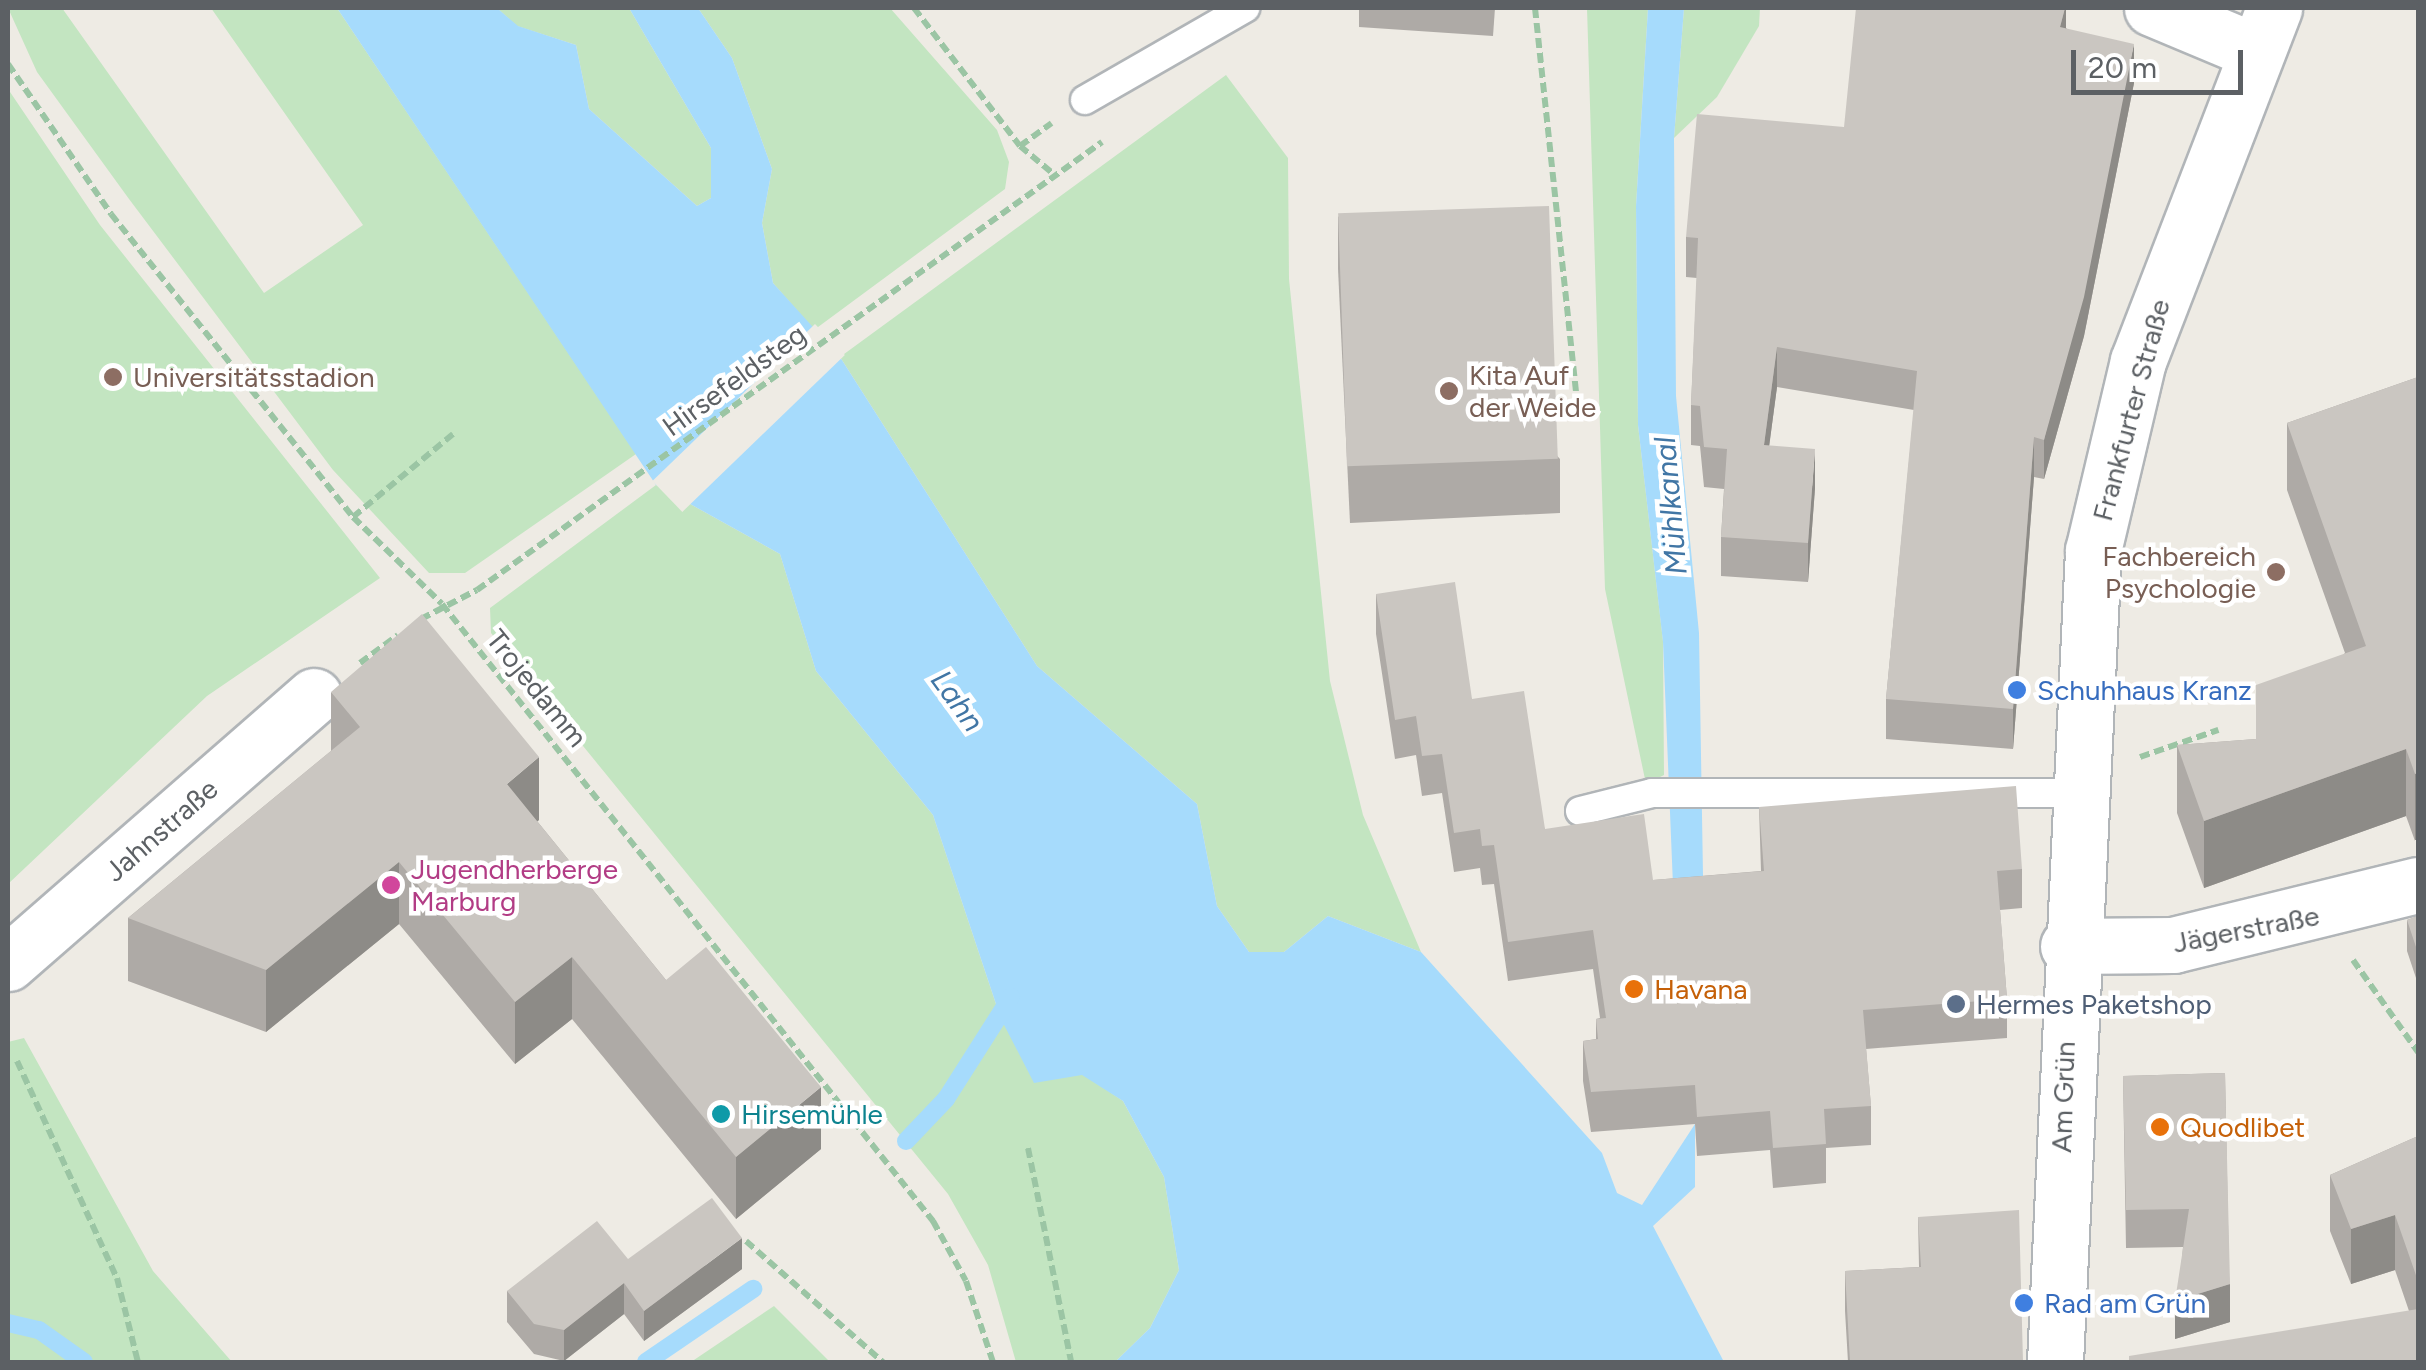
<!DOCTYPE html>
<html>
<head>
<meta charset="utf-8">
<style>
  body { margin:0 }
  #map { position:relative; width:2426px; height:1370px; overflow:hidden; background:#eeebe4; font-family:Figtree,sans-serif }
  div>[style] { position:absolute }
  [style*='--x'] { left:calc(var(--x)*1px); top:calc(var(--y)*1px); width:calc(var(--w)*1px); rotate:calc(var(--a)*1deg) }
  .green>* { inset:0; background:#c3e5c1 }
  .water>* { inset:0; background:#a6dbfc }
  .pier>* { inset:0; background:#eeebe4; transform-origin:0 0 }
  .stream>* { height:18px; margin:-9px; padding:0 9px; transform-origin:9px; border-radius:9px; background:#a6dbfc }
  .path>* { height:6px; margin-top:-3px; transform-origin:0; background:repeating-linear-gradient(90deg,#9bc5a4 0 10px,transparent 0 15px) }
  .roads { filter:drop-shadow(2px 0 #b1b5b8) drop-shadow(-2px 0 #b1b5b8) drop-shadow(0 2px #b1b5b8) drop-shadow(0 -2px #b1b5b8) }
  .lane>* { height:28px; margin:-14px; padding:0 14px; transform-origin:14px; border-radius:14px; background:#fff }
  .street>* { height:55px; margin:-27.5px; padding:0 27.5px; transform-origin:27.5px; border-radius:27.5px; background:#fff }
  .secondary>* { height:55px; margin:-27.5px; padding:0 27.5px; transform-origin:27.5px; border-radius:27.5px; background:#fff }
  .wall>* { inset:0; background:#aeaaa6 }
  .shaded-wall>* { inset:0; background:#8d8b87; transform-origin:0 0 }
  .building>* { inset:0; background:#cac6c1; transform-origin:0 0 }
  .dots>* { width:28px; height:28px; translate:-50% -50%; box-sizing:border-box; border:5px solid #fff; border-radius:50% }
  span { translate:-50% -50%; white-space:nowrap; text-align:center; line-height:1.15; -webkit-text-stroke:9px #fff; paint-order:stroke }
  .education-label { font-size:28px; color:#785e54 }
  .left { translate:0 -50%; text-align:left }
  .right { translate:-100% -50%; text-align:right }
  .street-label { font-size:28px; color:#5c6064 }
  .shop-label { font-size:28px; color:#366cbe }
  .hotel-label { font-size:28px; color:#b23c85 }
  .food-label { font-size:28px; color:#c56008 }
  .service-label { font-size:28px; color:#4e5e75 }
  .culture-label { font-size:28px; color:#0d838f }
  .water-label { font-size:30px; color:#4176a5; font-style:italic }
  .frame { position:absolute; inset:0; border:10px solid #5c6064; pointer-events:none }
  .scale { position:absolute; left:2071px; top:50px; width:172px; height:45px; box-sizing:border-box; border:5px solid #5c6064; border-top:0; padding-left:12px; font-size:30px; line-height:35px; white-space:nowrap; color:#5c6064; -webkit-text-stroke:8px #fff; paint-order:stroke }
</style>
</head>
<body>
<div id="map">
  <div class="green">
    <div style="clip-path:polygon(8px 8px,62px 8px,264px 293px,363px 225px,211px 8px,337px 8px,636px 454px,465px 573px,429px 573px,333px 470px,129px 199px,37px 72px)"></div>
    <div style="clip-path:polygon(497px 8px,629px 8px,711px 148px,711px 198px,697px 206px,589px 109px,576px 45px,517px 26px)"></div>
    <div style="clip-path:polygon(698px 8px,890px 8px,997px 130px,1009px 162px,1005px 189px,814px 330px,773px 283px,762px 223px,772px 169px,732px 58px)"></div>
    <div style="clip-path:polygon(1587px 8px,1648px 8px,1636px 206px,1638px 425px,1663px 641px,1664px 775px,1646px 784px,1605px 589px)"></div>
    <div style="clip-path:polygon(1684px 8px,1760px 8px,1759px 26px,1717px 97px,1674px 138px)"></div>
    <div style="clip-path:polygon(1226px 75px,1288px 158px,1289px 279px,1330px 681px,1363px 815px,1421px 952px,1328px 916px,1284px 952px,1249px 952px,1217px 906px,1197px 804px,1037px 666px,840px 357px)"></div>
    <div style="clip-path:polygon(8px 89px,100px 225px,380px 578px,207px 696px,8px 884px)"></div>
    <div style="clip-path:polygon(656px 485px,780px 554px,816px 671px,933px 815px,1001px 1019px,1123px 1101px,1164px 1177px,1179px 1270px,1150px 1328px,1115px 1362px,1016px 1362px,988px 1265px,948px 1194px,491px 633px,490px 608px)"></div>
    <div style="clip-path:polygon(24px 1038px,153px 1271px,232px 1362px,8px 1362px,8px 1042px)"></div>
    <div style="clip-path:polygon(774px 1306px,830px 1362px,691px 1362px)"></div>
  </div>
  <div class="water">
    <div style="clip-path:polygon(337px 8px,497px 8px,518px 26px,576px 45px,589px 109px,697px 206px,711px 198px,711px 148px,629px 8px,698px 8px,732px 58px,772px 169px,762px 223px,773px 283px,840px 357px,1037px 666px,1197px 804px,1217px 906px,1249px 952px,1284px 952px,1328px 916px,1421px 952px,1602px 1153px,1617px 1193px,1642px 1205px,1695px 1124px,1695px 1187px,1653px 1226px,1724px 1362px,1115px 1362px,1150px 1328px,1179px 1270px,1164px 1177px,1123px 1101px,1082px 1075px,1034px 1083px,1001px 1019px,933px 815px,816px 671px,780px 554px,656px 485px)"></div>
    <div style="clip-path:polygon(1648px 8px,1684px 8px,1674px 138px,1676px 396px,1699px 633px,1704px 936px,1674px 910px,1663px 642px,1638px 425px,1636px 206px)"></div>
  </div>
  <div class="pier">
    <div style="left:815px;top:324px;width:43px;height:226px;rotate:46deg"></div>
  </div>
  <div class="stream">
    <div style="--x:906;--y:1141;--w:58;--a:-46.4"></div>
    <div style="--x:946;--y:1099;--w:121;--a:-57.5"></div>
    <div style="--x:8;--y:1323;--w:32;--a:13"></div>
    <div style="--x:39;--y:1330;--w:55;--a:35.4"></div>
    <div style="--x:646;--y:1362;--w:130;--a:-34.3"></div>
  </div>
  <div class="path">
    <div style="--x:914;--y:8;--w:174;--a:52.5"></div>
    <div style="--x:1020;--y:146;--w:39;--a:-36"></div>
    <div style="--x:1535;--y:8;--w:395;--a:83.9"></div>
    <div style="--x:8;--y:64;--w:182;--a:55.5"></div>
    <div style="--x:111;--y:214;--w:388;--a:51.4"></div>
    <div style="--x:353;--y:517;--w:124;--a:44.3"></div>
    <div style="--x:442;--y:604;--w:789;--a:51.49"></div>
    <div style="--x:933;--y:1221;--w:68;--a:61.2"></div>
    <div style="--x:966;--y:1281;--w:85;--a:71.6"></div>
    <div style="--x:1020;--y:146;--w:47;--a:39.8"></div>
    <div style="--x:353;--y:517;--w:130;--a:-39.7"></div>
    <div style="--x:421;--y:619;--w:63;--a:-27.4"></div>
    <div style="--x:477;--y:590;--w:769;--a:-35.63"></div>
    <div style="--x:360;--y:663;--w:47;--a:-36.4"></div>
    <div style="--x:2140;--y:757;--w:83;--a:-19.1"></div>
    <div style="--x:2353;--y:960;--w:113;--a:54.8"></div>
    <div style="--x:17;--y:1061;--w:239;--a:65.3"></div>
    <div style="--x:117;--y:1278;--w:87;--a:76"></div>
    <div style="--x:1028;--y:1148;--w:218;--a:78.6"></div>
    <div style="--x:746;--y:1241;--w:183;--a:41.5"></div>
  </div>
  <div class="roads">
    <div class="lane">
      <div style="--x:1085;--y:100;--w:185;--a:-29.9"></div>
      <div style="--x:1580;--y:811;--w:74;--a:-14"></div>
      <div style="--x:1652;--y:793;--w:423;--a:0"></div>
    </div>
    <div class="street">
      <div style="--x:2152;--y:8;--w:112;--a:22.7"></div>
      <div style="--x:2068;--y:946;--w:105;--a:-0.5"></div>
      <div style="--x:2173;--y:945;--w:252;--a:-13.8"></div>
      <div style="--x:8;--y:963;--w:406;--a:-41.1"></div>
    </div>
    <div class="secondary">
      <div style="--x:2055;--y:1362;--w:812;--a:-87.32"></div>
      <div style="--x:2093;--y:551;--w:195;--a:-76.7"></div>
      <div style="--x:2138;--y:361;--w:378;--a:-68.9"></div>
    </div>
  </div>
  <div class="wall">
    <div style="clip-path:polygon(1359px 8px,1495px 8px,1493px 36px,1359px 27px)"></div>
    <div style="clip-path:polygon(2066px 8px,2066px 28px,2134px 83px,2084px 336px,2044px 479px,2034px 477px,2013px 749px,1886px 739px,1886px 699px,1914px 410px,1777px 387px,1769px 446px,1815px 488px,1808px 582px,1721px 576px,1721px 537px,1724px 489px,1704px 487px,1700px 446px,1691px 445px,1691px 405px,1697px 278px,1686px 277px,1686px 237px,1844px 127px)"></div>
    <div style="clip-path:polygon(1338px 216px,1560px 459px,1560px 513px,1350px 523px,1338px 269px)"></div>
    <div style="clip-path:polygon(2418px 377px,2415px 841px,2406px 816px,2204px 888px,2177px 813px,2177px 745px,2256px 739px,2345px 653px,2287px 490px,2287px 423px)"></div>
    <div style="clip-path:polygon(1376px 594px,1472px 699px,1545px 829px,1653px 880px,1761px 871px,1759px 807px,2022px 869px,2022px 908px,2000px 910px,2007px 999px,2007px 1038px,1866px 1049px,1871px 1106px,1871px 1145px,1826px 1148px,1826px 1183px,1773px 1188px,1770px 1150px,1697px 1156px,1695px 1124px,1591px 1132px,1583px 1081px,1583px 1041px,1596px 1039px,1596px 1019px,1600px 1018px,1593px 969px,1508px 981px,1494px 884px,1482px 885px,1480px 868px,1454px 872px,1442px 793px,1422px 796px,1416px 755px,1395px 759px,1376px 634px)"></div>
    <div style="clip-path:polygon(331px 692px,539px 820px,537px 821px,666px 980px,821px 1149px,736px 1219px,572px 1019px,515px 1064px,399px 924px,266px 1032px,128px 981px,128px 918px,331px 751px)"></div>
    <div style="clip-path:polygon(2418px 916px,2418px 984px,2407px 951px,2407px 920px)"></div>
    <div style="clip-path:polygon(2225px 1073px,2230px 1322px,2175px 1339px,2183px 1247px,2126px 1248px,2123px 1076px)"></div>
    <div style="clip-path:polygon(2418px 1136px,2418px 1362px,2409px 1311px,2395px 1270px,2351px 1284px,2330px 1231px,2330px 1175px)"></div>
    <div style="clip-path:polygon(1918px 1217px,2023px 1362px,1848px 1362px,1845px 1311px,1845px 1271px,1919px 1267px)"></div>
    <div style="clip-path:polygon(628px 1259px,742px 1269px,644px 1341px,624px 1314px,564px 1361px,534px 1354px,507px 1322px,507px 1291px)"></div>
  </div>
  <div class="shaded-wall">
    <div style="clip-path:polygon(2065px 8px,2066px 8px,2066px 44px,2060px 27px)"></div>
    <div style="clip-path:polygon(2134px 44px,2134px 83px,2084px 336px,2044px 479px,2044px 440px)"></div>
    <div style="clip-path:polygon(1777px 347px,1777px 387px,1764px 485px,1764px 445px)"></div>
    <div style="clip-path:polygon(2034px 437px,2034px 477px,2013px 749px,2013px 709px)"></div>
    <div style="clip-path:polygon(1815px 449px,1815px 488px,1808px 582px,1808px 543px)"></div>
    <div style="clip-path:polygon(2406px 749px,2406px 816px,2204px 888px,2204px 821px)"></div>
    <div style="clip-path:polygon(539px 757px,539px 820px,507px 846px,507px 784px)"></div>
    <div style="left:2418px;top:773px;width:67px;height:3px;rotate:90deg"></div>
    <div style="clip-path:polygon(399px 862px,399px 924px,266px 1032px,266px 970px)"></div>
    <div style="clip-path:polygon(572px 957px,572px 1019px,515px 1064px,515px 1002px)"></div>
    <div style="clip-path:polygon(821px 1087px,821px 1149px,736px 1219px,736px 1157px)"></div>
    <div style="clip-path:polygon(2395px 1215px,2395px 1270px,2351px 1284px,2351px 1229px)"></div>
    <div style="clip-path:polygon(742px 1238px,742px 1269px,644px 1341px,644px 1311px)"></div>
    <div style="clip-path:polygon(624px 1283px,624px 1314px,564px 1361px,564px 1330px)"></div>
    <div style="clip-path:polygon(2230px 1284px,2230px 1322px,2175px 1339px,2175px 1301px)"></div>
  </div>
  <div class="building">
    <div style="clip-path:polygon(1856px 8px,2065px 8px,2060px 27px,2134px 44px,2084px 297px,2044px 440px,2034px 437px,2013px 709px,1886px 699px,1917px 371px,1777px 347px,1764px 445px,1815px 449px,1808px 543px,1721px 537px,1727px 449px,1704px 447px,1700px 406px,1691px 405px,1698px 238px,1686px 237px,1697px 114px,1844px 127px)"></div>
    <div style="left:1549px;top:206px;width:253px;height:211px;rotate:88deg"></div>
    <div style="clip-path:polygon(2418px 377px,2418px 773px,2415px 774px,2406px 749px,2204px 821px,2177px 745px,2256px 739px,2256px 685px,2366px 646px,2287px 423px)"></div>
    <div style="clip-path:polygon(1455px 582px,1472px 699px,1524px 691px,1545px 829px,1644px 814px,1653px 880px,1764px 871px,1759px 807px,2016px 786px,2022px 869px,1997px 871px,2007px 999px,1863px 1010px,1871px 1106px,1824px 1109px,1826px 1144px,1773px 1148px,1770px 1111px,1697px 1117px,1695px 1085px,1591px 1092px,1583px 1041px,1598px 1039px,1596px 1019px,1606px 1018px,1593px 930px,1508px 942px,1494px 845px,1482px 846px,1480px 829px,1454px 833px,1442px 754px,1422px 756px,1416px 716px,1395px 720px,1376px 594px)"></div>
    <div style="clip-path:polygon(422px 614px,539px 757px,507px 784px,666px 980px,706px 947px,821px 1087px,736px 1157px,572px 957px,515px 1002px,399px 862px,266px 970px,128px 918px,360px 727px,331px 692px)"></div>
    <div style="clip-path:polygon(2418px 916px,2418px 953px,2407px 920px)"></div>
    <div style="clip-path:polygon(2225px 1073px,2230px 1284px,2175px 1301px,2189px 1209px,2126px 1210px,2123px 1076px)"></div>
    <div style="clip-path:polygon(2418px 1136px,2418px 1281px,2395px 1215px,2351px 1229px,2330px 1175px)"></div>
    <div style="clip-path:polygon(712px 1198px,742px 1238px,644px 1311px,624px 1283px,564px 1330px,534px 1324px,507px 1291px,597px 1221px,628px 1259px)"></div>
    <div style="clip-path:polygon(2019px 1210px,2023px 1362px,1850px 1362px,1845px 1271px,1921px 1267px,1918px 1217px)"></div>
    <div style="clip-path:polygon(2418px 1309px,2418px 1362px,2129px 1362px,2129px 1356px)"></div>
  </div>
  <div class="dots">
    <div style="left:113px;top:377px;background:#8d6e63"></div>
    <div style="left:1449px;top:391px;background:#8d6e63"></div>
    <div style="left:2276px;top:572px;background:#8d6e63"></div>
    <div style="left:2017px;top:690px;background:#3f7fe0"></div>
    <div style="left:391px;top:885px;background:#d1479c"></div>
    <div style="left:1634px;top:989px;background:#e8710a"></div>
    <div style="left:1956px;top:1004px;background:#5c6f8a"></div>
    <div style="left:721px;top:1114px;background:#0f9aa8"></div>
    <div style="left:2160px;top:1127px;background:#e8710a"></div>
    <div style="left:2024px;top:1303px;background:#3f7fe0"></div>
  </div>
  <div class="education-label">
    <span class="left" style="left:1469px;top:391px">Kita Auf<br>der Weide</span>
    <span class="left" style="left:133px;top:377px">Universitätsstadion</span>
    <span class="right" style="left:2256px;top:572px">Fachbereich<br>Psychologie</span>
  </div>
  <div class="street-label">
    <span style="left:734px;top:380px;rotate:-36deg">Hirsefeldsteg</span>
    <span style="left:2131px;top:410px;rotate:-75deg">Frankfurter Straße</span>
    <span style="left:537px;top:688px;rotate:51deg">Trojedamm</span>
    <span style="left:161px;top:830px;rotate:-41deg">Jahnstraße</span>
    <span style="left:2246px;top:929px;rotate:-11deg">Jägerstraße</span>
    <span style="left:2063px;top:1097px;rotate:-88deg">Am Grün</span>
  </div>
  <div class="shop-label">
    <span class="left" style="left:2037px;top:690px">Schuhhaus Kranz</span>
    <span class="left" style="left:2044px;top:1303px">Rad am Grün</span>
  </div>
  <div class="hotel-label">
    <span class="left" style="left:411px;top:885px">Jugendherberge<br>Marburg</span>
  </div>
  <div class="food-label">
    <span class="left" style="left:1654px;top:989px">Havana</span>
    <span class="left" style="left:2180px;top:1127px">Quodlibet</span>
  </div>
  <div class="service-label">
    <span class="left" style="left:1976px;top:1004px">Hermes Paketshop</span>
  </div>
  <div class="culture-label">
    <span class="left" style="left:741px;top:1114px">Hirsemühle</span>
  </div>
  <div class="water-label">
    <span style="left:1671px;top:506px;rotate:-95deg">Mühlkanal</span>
    <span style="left:957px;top:701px;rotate:54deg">Lahn</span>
  </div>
  <div class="frame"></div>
  <div class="scale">20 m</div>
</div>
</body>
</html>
